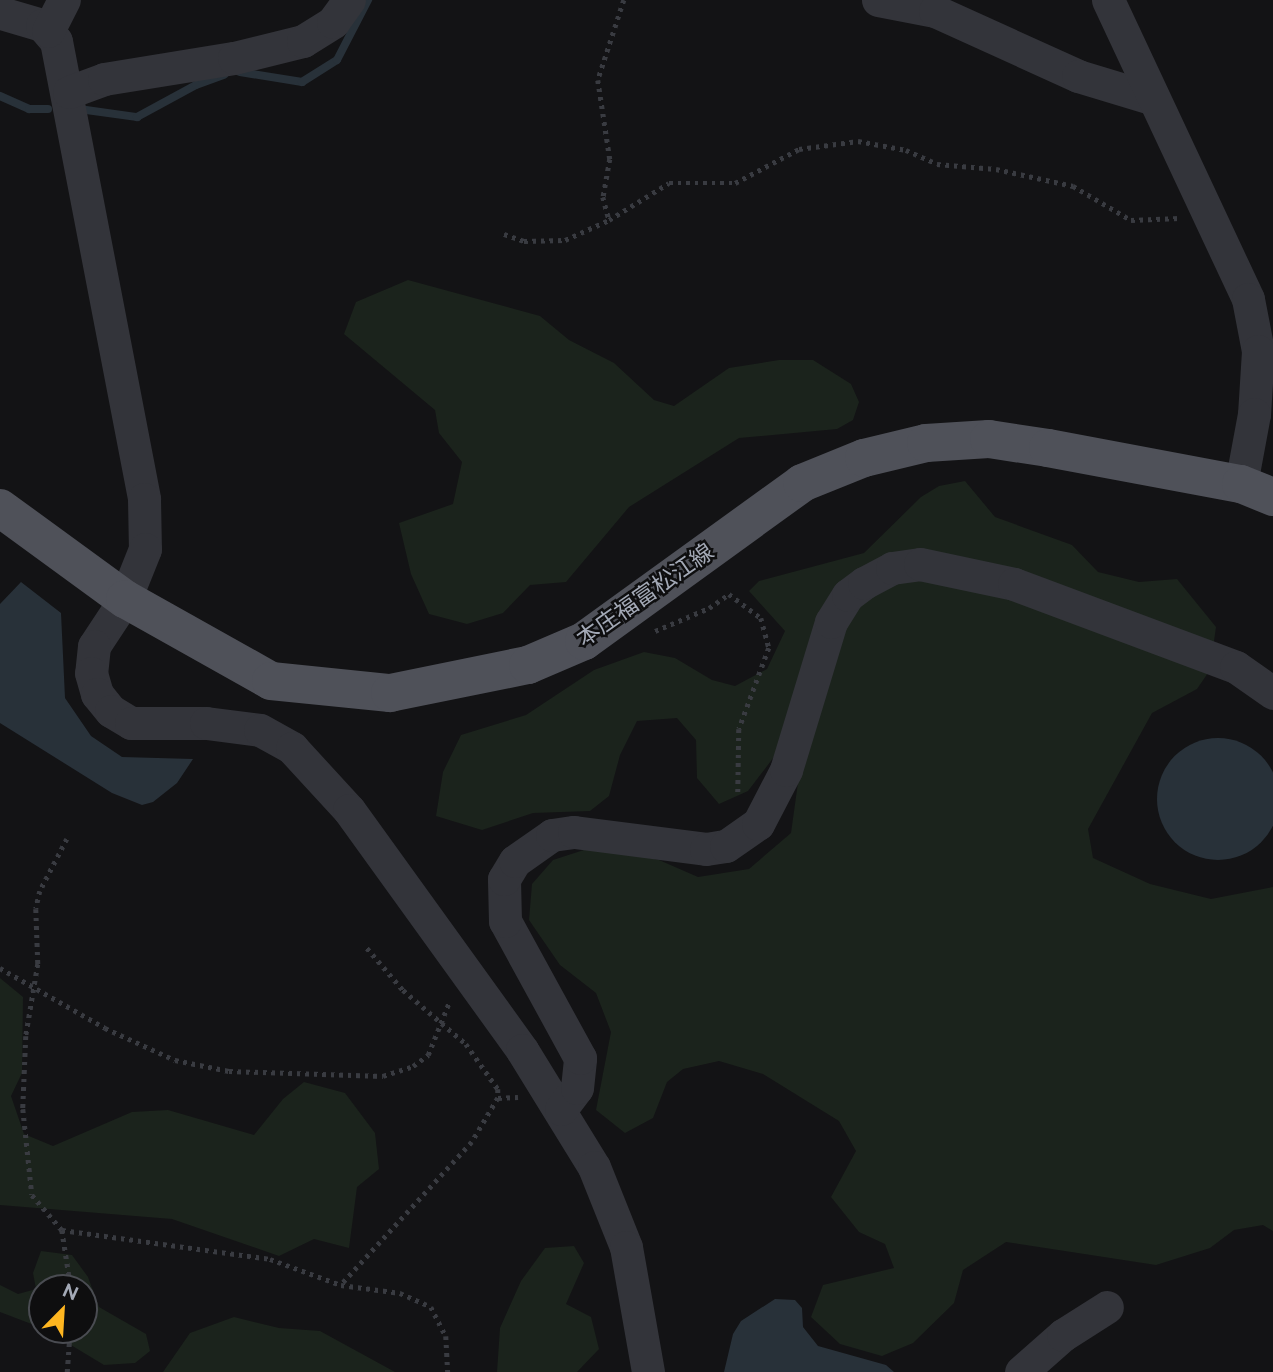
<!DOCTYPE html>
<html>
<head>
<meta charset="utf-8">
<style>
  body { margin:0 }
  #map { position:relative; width:1273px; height:1372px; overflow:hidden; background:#131315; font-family:Raleway,"Noto Sans JP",sans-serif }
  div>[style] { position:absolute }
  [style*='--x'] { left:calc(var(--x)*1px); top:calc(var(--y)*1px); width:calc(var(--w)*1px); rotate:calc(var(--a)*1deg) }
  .green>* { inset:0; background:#1b231c }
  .water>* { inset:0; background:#283139 }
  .round { border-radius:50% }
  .stream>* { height:8px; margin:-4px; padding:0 4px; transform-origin:4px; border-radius:4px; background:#283139 }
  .path>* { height:4.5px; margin-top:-2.25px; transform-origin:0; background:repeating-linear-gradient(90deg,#393b41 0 3.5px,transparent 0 8.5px) }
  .minor>* { height:33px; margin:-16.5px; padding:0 16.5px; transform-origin:16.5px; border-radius:16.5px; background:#33343a }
  .major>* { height:38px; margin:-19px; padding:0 19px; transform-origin:19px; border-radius:19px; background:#4f5159 }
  span { translate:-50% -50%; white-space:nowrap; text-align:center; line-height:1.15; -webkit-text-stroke:5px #0e0e0f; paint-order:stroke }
  .street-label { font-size:23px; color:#a3a9b6 }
  .north { position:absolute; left:28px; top:1274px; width:70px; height:70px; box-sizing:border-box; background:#0e0e0f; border:2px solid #4a4c52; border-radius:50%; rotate:24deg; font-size:19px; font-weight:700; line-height:28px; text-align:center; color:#a3a9b6 }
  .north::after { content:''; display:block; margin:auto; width:24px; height:32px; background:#ffb620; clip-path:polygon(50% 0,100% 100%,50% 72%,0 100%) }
</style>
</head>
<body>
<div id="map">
  <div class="green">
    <div style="clip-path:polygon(408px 280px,540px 316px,569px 340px,614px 363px,654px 400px,674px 406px,729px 368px,779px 360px,813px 360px,851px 384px,859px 402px,853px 420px,837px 429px,739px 438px,629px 507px,566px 582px,530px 585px,503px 613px,467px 624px,429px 614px,411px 574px,399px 523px,453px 504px,462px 462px,439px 433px,435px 410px,344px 334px,356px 302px)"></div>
    <div style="clip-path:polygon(965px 481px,995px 517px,1072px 545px,1098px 572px,1139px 582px,1177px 579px,1216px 627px,1210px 670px,1197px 689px,1152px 713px,1088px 829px,1093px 858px,1150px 884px,1211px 899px,1273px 887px,1273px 1231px,1263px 1225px,1234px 1230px,1210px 1248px,1156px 1265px,1006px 1242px,963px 1270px,954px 1303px,913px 1343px,882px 1356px,840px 1344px,811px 1317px,823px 1285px,894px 1268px,885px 1244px,859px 1232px,831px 1197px,856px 1151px,839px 1121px,763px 1074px,719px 1061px,683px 1069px,667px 1082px,653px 1118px,625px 1133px,596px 1110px,611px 1032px,596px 993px,560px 965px,529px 920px,532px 884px,553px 860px,593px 847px,659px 860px,698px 877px,749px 869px,791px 833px,801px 761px,780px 749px,748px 791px,719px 804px,697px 778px,696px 740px,677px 718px,637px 721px,620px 755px,609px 796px,590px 811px,533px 813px,482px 830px,436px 816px,443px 772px,461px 735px,526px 715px,594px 670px,644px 652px,675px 658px,712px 680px,735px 686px,767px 669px,785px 631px,749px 591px,759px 581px,864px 553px,921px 497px,939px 486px)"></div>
    <div style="clip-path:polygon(0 978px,23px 997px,22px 1073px,11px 1096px,24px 1134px,53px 1146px,132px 1112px,168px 1110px,254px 1135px,283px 1099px,304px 1082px,345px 1093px,375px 1133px,379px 1169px,357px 1187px,349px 1248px,314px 1239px,279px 1256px,172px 1219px,0 1205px)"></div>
    <div style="clip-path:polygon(574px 1246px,584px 1263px,566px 1304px,591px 1317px,599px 1349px,577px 1372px,497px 1372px,500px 1328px,521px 1281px,545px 1248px)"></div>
    <div style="clip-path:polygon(41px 1251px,72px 1255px,88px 1277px,99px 1307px,146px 1334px,150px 1351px,135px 1363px,104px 1365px,46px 1330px,84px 1330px,84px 1288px,42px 1288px,42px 1328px,0 1312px,0 1285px,18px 1294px,36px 1289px,33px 1273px)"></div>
    <div style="clip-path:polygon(234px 1317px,279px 1328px,320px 1331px,395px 1372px,163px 1372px,190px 1333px)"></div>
  </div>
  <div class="water">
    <div style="clip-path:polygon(21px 582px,61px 613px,65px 698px,91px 736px,122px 757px,193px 759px,177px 783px,153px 802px,142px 805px,112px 793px,0 723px,0 604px)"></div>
    <div class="round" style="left:1157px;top:738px;width:122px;height:122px"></div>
    <div style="clip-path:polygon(775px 1299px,795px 1300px,802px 1308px,803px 1327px,818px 1346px,886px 1365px,894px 1372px,724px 1372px,733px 1334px,741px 1321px)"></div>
  </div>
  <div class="stream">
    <div style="--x:240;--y:72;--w:63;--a:9.2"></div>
    <div style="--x:302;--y:82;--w:41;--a:-32.2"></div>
    <div style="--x:337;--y:60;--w:68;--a:-62.7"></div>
    <div style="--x:0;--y:96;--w:32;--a:24"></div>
    <div style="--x:29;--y:109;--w:19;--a:0"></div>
    <div style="--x:79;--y:109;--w:59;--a:7.9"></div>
    <div style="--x:137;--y:117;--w:67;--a:-28.5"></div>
    <div style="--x:196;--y:85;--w:30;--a:-20"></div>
  </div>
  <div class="path">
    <div style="--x:624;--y:0;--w:84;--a:108"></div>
    <div style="--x:598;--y:80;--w:80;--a:81.4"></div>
    <div style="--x:610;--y:159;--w:39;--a:100"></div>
    <div style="--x:603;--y:197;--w:24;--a:75"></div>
    <div style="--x:609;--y:220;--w:70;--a:-31.7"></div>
    <div style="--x:669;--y:183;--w:66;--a:0"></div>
    <div style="--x:735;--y:183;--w:72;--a:-28"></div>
    <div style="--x:799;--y:149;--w:60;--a:-7.7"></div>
    <div style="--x:858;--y:141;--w:49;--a:10.6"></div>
    <div style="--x:906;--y:150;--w:34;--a:24"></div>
    <div style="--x:937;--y:164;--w:59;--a:4.8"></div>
    <div style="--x:996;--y:169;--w:79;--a:12.4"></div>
    <div style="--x:1073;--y:186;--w:67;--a:30.4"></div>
    <div style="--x:1131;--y:220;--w:49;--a:-2.3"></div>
    <div style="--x:504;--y:234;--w:21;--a:19"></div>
    <div style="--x:524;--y:241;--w:41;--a:-1.4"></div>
    <div style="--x:565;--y:240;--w:48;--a:-24.4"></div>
    <div style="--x:655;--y:631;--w:59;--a:-23.1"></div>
    <div style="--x:709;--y:608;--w:24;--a:-35"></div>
    <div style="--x:729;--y:594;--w:40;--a:37"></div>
    <div style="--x:761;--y:618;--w:31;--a:75"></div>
    <div style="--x:769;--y:648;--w:86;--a:110.3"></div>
    <div style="--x:739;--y:729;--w:67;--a:90.9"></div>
    <div style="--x:67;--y:839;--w:59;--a:117.4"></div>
    <div style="--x:40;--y:891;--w:18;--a:103"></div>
    <div style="--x:36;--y:909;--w:55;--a:87.9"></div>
    <div style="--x:38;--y:964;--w:73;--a:99.5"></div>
    <div style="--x:26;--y:1036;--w:73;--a:92.4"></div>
    <div style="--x:23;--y:1109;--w:86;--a:84"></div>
    <div style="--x:32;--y:1195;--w:46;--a:49.4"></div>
    <div style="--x:62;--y:1230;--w:59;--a:81.2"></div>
    <div style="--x:367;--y:948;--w:55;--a:49.4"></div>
    <div style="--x:403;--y:990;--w:83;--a:40.6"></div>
    <div style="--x:466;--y:1044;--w:55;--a:54.6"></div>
    <div style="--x:498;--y:1089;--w:9;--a:90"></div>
    <div style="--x:498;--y:1098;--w:51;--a:120.6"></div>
    <div style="--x:472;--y:1142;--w:194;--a:132.5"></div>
    <div style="--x:341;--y:1285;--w:60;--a:7.7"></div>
    <div style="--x:400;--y:1293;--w:34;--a:24"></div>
    <div style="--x:431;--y:1307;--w:33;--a:63"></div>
    <div style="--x:446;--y:1336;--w:36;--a:87"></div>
    <div style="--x:0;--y:968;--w:121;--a:29.7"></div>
    <div style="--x:105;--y:1028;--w:77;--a:24.6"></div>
    <div style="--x:175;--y:1060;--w:55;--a:11.5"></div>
    <div style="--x:229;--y:1071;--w:154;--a:1.9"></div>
    <div style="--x:383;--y:1076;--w:32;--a:-18"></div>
    <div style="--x:413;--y:1066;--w:19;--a:-36"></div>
    <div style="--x:428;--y:1055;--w:59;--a:-68.2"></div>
    <div style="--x:498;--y:1098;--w:20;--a:-3"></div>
    <div style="--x:62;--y:1230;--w:210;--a:7.9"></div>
    <div style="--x:270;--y:1259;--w:76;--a:20.1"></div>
    <div style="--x:67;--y:1372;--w:42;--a:-85.9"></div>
  </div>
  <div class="minor">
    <div style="--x:878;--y:0;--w:58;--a:10.9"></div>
    <div style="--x:935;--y:11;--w:157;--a:24.4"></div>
    <div style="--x:1078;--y:76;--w:76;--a:16.8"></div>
    <div style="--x:1108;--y:0;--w:330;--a:64.9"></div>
    <div style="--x:1248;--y:299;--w:53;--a:79.1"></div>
    <div style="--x:1258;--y:351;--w:63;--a:93.6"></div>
    <div style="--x:1254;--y:414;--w:71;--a:100.5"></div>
    <div style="--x:1;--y:13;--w:43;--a:16.3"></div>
    <div style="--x:42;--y:25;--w:21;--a:49"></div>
    <div style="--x:56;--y:41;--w:466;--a:79.1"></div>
    <div style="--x:144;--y:499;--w:50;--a:88.9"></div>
    <div style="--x:145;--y:549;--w:54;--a:111.8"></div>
    <div style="--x:125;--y:599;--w:56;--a:123.4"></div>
    <div style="--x:94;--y:646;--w:27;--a:96"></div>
    <div style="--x:91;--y:673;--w:22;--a:74"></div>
    <div style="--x:97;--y:694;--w:22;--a:51"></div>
    <div style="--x:111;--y:711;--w:23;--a:31"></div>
    <div style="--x:131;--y:723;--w:75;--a:0"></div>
    <div style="--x:206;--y:723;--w:54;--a:7.4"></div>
    <div style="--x:260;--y:730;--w:37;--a:29"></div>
    <div style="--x:292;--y:748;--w:84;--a:47.4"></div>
    <div style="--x:349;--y:810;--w:296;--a:54.2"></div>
    <div style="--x:522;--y:1050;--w:137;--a:58.4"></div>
    <div style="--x:594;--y:1167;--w:86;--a:68.2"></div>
    <div style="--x:626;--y:1247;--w:127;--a:80"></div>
    <div style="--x:48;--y:31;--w:35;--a:-63"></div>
    <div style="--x:69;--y:92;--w:37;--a:-20"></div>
    <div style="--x:104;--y:79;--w:132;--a:-9.2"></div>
    <div style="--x:234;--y:58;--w:71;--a:-13.8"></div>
    <div style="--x:303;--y:41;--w:36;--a:-32"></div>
    <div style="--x:333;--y:22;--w:27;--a:-54"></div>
    <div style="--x:561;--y:1109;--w:26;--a:-53"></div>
    <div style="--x:577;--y:1088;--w:30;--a:-84"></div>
    <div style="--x:580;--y:1058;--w:156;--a:-118.7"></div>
    <div style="--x:505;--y:921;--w:42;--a:-91.4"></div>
    <div style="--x:504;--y:879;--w:21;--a:-59"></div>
    <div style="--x:515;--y:861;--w:45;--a:-35.1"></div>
    <div style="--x:552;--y:835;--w:22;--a:-8"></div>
    <div style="--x:574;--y:832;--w:133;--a:7.3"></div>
    <div style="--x:706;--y:849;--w:20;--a:-9"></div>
    <div style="--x:726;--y:846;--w:39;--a:-35"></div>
    <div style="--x:758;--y:824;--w:61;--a:-62.6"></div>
    <div style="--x:786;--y:770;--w:155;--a:-73.1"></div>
    <div style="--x:831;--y:622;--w:32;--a:-58"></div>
    <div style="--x:848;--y:595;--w:20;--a:-37"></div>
    <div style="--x:864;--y:583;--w:32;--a:-28"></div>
    <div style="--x:892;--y:568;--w:28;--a:-8"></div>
    <div style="--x:920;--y:564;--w:96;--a:12"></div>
    <div style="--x:1014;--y:584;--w:237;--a:20.5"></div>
    <div style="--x:1236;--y:667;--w:45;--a:35.1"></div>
    <div style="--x:1021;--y:1372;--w:56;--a:-41.4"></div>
    <div style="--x:1063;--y:1335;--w:52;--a:-32.5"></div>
  </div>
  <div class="major">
    <div style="--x:0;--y:508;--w:155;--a:36.1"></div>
    <div style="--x:125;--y:599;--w:167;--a:29.3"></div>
    <div style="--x:271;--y:681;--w:120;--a:5.8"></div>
    <div style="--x:390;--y:693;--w:141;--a:-11.5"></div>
    <div style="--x:528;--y:665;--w:61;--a:-23.2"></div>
    <div style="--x:584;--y:641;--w:269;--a:-35.9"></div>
    <div style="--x:802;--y:483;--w:67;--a:-22"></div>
    <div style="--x:864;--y:458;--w:64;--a:-13.6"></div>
    <div style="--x:926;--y:443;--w:63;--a:-3.6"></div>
    <div style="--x:989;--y:439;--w:60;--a:8.7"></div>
    <div style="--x:1048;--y:448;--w:196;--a:10.6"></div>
    <div style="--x:1241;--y:484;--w:35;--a:22"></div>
  </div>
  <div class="street-label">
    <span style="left:645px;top:595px;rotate:-35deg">本庄福富松江線</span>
  </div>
  <div class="north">N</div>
</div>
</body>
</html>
